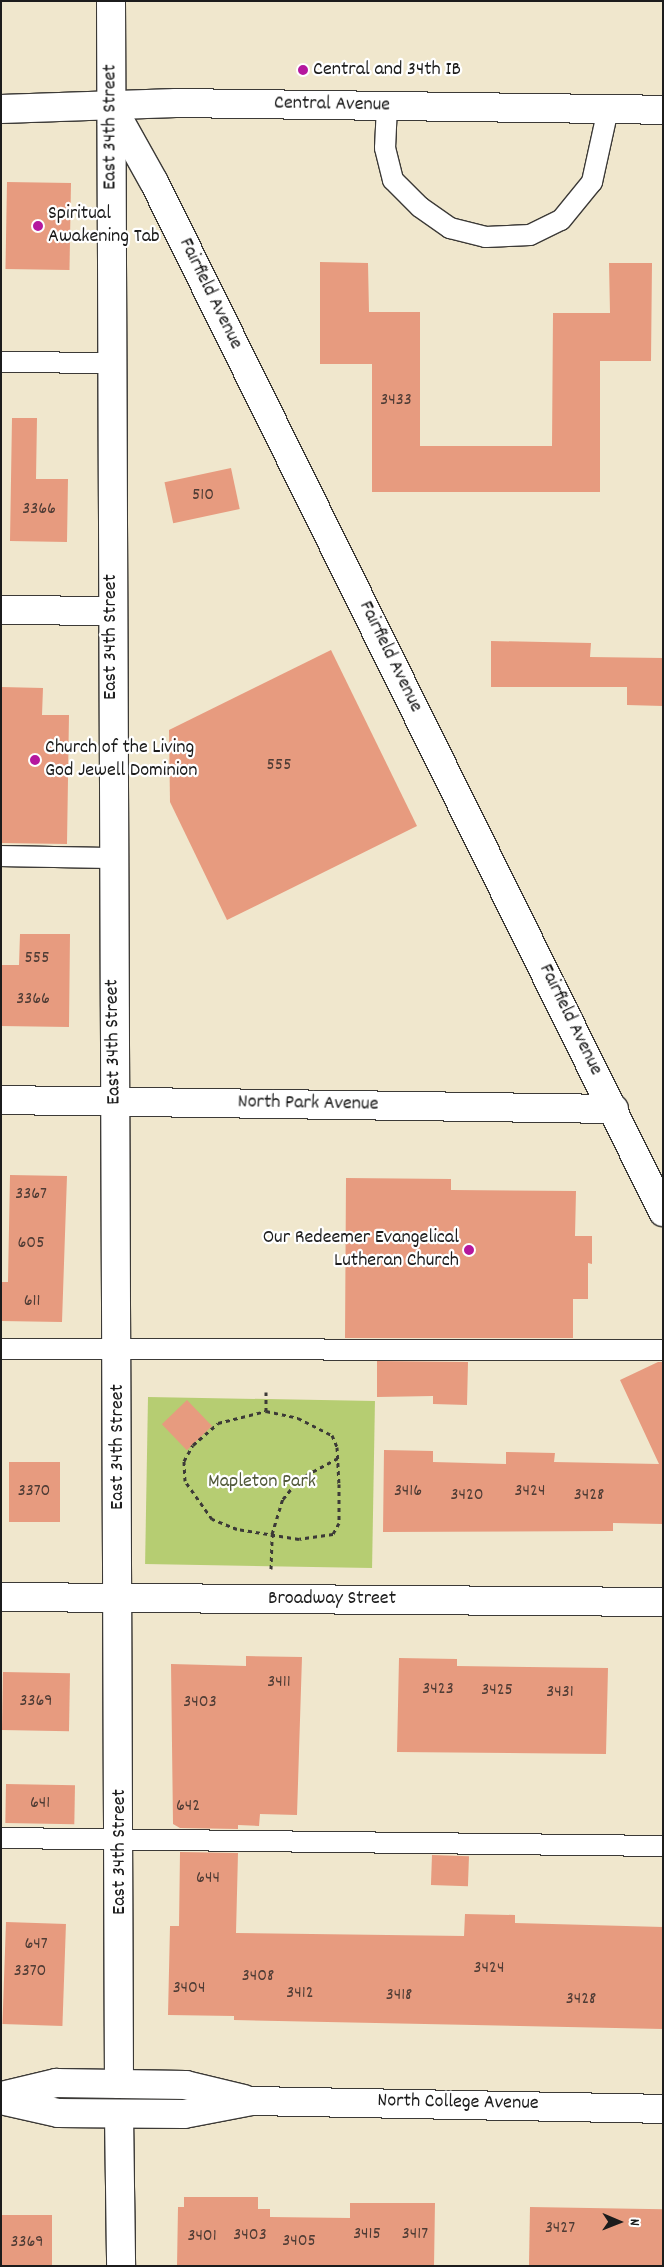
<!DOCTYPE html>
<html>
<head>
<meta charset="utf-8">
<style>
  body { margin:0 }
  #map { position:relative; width:664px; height:2267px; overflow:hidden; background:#f0e7cd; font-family:Dekko,sans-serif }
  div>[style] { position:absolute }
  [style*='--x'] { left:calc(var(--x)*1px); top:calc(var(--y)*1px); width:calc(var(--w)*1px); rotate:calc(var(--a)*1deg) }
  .green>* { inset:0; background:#b6cd72; transform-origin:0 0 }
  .building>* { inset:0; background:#e79b7f; transform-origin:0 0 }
  .path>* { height:3px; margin-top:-1.5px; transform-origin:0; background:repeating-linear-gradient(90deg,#3c3a37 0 4px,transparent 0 8px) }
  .roads { filter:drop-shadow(1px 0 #3c3a37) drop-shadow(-1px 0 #3c3a37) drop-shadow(0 1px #3c3a37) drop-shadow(0 -1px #3c3a37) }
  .service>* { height:20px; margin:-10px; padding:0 10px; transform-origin:10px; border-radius:10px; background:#fff }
  .minor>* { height:28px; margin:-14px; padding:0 14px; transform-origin:14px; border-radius:14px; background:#fff }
  .tertiary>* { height:28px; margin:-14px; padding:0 14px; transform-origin:14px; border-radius:14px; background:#fff }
  .secondary>* { height:28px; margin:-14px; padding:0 14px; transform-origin:14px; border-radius:14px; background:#fff }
  .dots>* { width:14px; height:14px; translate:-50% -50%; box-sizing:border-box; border:2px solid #fff; border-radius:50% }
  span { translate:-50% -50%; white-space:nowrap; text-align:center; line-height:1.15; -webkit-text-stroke:4.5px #fff; paint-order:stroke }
  .number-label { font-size:18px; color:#4f3c35 }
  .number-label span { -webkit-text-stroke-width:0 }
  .poi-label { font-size:20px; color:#1c1c1c }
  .left { translate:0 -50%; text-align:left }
  .right { translate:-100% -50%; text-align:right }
  .street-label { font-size:20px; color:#1c1c1c }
  .park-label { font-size:20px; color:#525a3a }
  .frame { position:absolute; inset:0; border:2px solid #1c1c1c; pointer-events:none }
  .north { position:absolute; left:594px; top:2197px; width:50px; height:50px; -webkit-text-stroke:4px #fff; paint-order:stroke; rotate:91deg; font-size:14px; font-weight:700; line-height:20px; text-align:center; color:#1c1c1c }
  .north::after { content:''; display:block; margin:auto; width:18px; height:22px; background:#1c1c1c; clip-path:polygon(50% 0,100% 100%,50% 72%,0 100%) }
</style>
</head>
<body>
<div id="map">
  <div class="green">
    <div style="left:148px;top:1397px;width:227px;height:167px;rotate:1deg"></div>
  </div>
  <div class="building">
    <div style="left:7px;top:182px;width:64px;height:87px;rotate:1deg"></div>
    <div style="clip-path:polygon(320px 262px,368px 263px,369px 312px,420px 312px,420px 446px,552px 446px,553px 313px,610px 313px,609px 263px,652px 263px,651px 361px,600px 361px,600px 492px,372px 492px,372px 364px,320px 364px)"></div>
    <div style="clip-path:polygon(12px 418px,37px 418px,36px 479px,68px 479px,67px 542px,10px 541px)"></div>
    <div style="left:231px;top:468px;width:42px;height:68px;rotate:78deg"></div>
    <div style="clip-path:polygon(491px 641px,591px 643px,590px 657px,663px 658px,663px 706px,627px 705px,627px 687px,491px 687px)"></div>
    <div style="clip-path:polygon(331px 650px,417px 826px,227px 920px,170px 802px,169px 730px)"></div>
    <div style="clip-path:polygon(1px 687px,43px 688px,42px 715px,69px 715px,67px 844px,1px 843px)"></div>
    <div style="clip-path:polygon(20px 934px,70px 934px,69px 1027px,1px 1026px,1px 965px,19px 965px)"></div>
    <div style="clip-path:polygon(10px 1175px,67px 1176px,62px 1322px,1px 1321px,2px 1282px,8px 1282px)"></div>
    <div style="clip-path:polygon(346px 1178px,451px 1179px,451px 1190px,576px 1191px,575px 1236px,592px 1236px,592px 1264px,588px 1263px,588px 1299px,573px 1299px,573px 1338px,345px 1338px)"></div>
    <div style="clip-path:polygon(377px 1361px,468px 1362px,467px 1405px,433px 1404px,433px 1396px,377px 1397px)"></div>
    <div style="clip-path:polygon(658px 1362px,663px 1362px,663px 1524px,613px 1523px,613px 1531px,383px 1532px,384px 1450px,433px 1451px,433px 1462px,506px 1464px,506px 1452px,555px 1453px,554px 1462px,659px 1464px,620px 1380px)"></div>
    <div style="left:187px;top:1400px;width:36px;height:35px;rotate:46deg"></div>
    <div style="left:9px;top:1462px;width:51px;height:60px"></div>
    <div style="clip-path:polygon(246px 1656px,302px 1657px,297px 1815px,260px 1814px,259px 1826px,238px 1825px,238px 1829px,180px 1828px,173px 1824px,171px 1664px,246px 1666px)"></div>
    <div style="clip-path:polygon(399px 1658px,457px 1659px,457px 1666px,608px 1668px,606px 1754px,397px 1752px)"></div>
    <div style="left:3px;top:1672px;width:67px;height:58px;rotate:1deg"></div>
    <div style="left:6px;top:1784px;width:69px;height:39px;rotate:1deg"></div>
    <div style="clip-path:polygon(180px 1852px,238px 1853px,236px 1933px,464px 1936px,465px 1914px,515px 1915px,515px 1923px,663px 1927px,663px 2029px,234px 2020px,234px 2016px,168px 2015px,170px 1926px,179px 1926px)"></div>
    <div style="left:432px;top:1855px;width:37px;height:30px;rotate:2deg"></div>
    <div style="left:6px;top:1922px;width:60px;height:102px;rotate:2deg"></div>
    <div style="clip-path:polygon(184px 2197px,258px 2197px,258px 2209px,270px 2209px,270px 2217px,350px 2218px,350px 2203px,435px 2203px,434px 2266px,177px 2266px,178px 2207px,184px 2207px)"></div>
    <div style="left:530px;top:2207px;width:133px;height:59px;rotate:1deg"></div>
    <div style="left:1px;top:2215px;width:51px;height:51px"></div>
  </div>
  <div class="path">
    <div style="--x:266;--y:1411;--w:33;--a:12"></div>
    <div style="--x:298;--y:1418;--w:38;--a:27"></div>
    <div style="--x:332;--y:1435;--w:13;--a:67"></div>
    <div style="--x:337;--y:1447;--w:37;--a:87"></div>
    <div style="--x:339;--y:1484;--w:39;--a:90"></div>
    <div style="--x:339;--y:1523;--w:13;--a:119"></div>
    <div style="--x:333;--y:1534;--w:34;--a:172"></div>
    <div style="--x:299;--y:1539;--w:63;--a:-170.8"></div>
    <div style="--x:237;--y:1529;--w:27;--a:-158"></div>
    <div style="--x:212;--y:1519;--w:47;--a:-125.4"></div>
    <div style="--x:185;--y:1481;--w:20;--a:-93"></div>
    <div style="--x:184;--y:1461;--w:18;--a:-61"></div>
    <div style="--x:193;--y:1445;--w:33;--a:-41"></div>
    <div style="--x:218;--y:1423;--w:49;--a:-14"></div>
    <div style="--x:266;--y:1411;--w:19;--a:-90"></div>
    <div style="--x:271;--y:1569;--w:35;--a:-88"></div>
    <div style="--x:272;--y:1534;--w:37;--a:-73"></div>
    <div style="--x:283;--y:1499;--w:26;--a:-51"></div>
    <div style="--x:299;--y:1479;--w:44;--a:-28.3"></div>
  </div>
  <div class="roads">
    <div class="service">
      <div style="--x:387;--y:106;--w:42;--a:92.7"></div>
      <div style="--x:385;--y:148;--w:33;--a:76"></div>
      <div style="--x:393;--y:180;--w:38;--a:45"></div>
      <div style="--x:420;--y:207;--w:37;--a:35"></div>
      <div style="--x:450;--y:228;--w:37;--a:14"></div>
      <div style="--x:486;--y:237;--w:44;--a:-2.6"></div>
      <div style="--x:530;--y:235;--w:34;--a:-26"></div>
      <div style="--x:561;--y:220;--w:49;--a:-50.8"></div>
      <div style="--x:592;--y:182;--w:75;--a:-77.6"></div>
      <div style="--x:1;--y:362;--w:110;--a:0.5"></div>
      <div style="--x:1;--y:856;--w:112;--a:1"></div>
      <div style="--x:1;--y:1349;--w:662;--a:0.09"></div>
      <div style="--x:1;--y:1838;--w:662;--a:0.69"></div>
    </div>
    <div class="minor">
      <div style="--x:1;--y:610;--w:109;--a:0.5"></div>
      <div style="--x:1;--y:1100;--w:613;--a:0.84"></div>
      <div style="--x:1;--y:1597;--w:662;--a:0.43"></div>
    </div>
    <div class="tertiary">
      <div style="--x:111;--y:1;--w:2083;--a:89.78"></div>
      <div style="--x:112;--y:107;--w:86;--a:60.8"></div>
      <div style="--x:154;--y:182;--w:1149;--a:63.7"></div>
      <div style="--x:119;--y:2114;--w:152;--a:89.2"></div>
    </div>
    <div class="secondary">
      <div style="--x:1;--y:109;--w:175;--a:-2"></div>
      <div style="--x:176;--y:103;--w:487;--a:0.8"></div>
      <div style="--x:1;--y:2096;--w:57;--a:-13.3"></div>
      <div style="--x:56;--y:2083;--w:63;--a:0.9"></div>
      <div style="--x:119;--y:2084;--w:67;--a:0.9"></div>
      <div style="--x:186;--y:2085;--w:60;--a:13.6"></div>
      <div style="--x:1;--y:2100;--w:58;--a:12.8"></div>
      <div style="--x:58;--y:2113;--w:126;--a:0.5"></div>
      <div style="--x:184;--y:2114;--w:69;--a:-10.8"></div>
      <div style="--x:252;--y:2101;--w:411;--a:1.1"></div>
    </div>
  </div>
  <div class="dots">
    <div style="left:303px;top:70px;background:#b5179e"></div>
    <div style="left:38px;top:226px;background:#b5179e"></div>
    <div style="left:35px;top:760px;background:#b5179e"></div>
    <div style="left:469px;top:1250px;background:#b5179e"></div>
  </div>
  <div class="number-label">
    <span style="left:396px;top:401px">3433</span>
    <span style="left:203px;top:496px">510</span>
    <span style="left:39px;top:510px">3366</span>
    <span style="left:279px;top:766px">555</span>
    <span style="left:37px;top:959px">555</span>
    <span style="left:33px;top:1000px">3366</span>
    <span style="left:31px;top:1195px">3367</span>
    <span style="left:31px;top:1244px">605</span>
    <span style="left:32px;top:1302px">611</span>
    <span style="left:34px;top:1492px">3370</span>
    <span style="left:408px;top:1492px">3416</span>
    <span style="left:530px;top:1492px">3424</span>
    <span style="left:467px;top:1496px">3420</span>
    <span style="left:589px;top:1496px">3428</span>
    <span style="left:279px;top:1683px">3411</span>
    <span style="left:438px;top:1690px">3423</span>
    <span style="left:497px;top:1691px">3425</span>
    <span style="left:560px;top:1693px">3431</span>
    <span style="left:36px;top:1702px">3369</span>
    <span style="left:200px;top:1703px">3403</span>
    <span style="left:40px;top:1804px">641</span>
    <span style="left:188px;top:1807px">642</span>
    <span style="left:208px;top:1879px">644</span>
    <span style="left:36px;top:1945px">647</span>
    <span style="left:489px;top:1969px">3424</span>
    <span style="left:30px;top:1972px">3370</span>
    <span style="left:258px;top:1977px">3408</span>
    <span style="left:189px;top:1989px">3404</span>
    <span style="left:300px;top:1994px">3412</span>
    <span style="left:399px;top:1996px">3418</span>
    <span style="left:581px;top:2000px">3428</span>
    <span style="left:560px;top:2229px">3427</span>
    <span style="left:367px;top:2235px">3415</span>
    <span style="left:415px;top:2235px">3417</span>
    <span style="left:250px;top:2236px">3403</span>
    <span style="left:202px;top:2237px">3401</span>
    <span style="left:299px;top:2242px">3405</span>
    <span style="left:27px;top:2243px">3369</span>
  </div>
  <div class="poi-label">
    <span class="left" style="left:313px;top:70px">Central and 34th IB</span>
    <span class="left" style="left:48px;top:226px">Spiritual<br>Awakening Tab</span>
    <span class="left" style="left:45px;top:760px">Church of the Living<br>God Jewell Dominion</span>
    <span class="right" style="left:459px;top:1250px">Our Redeemer Evangelical<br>Lutheran Church</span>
  </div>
  <div class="street-label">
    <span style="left:332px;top:105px;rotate:1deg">Central Avenue</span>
    <span style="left:111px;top:127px;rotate:-90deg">East 34th Street</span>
    <span style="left:210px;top:294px;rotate:64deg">Fairfield Avenue</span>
    <span style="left:111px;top:637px;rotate:-90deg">East 34th Street</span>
    <span style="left:390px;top:657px;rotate:64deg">Fairfield Avenue</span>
    <span style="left:570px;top:1020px;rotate:64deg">Fairfield Avenue</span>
    <span style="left:114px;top:1042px;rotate:-91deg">East 34th Street</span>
    <span style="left:308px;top:1104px;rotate:1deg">North Park Avenue</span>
    <span style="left:118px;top:1447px;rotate:-90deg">East 34th Street</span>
    <span style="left:332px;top:1599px">Broadway Street</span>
    <span style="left:120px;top:1852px;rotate:-90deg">East 34th Street</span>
    <span style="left:458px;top:2103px;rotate:1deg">North College Avenue</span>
  </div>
  <div class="park-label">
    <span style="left:262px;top:1482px">Mapleton Park</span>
  </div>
  <div class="frame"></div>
  <div class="north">N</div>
</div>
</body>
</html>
